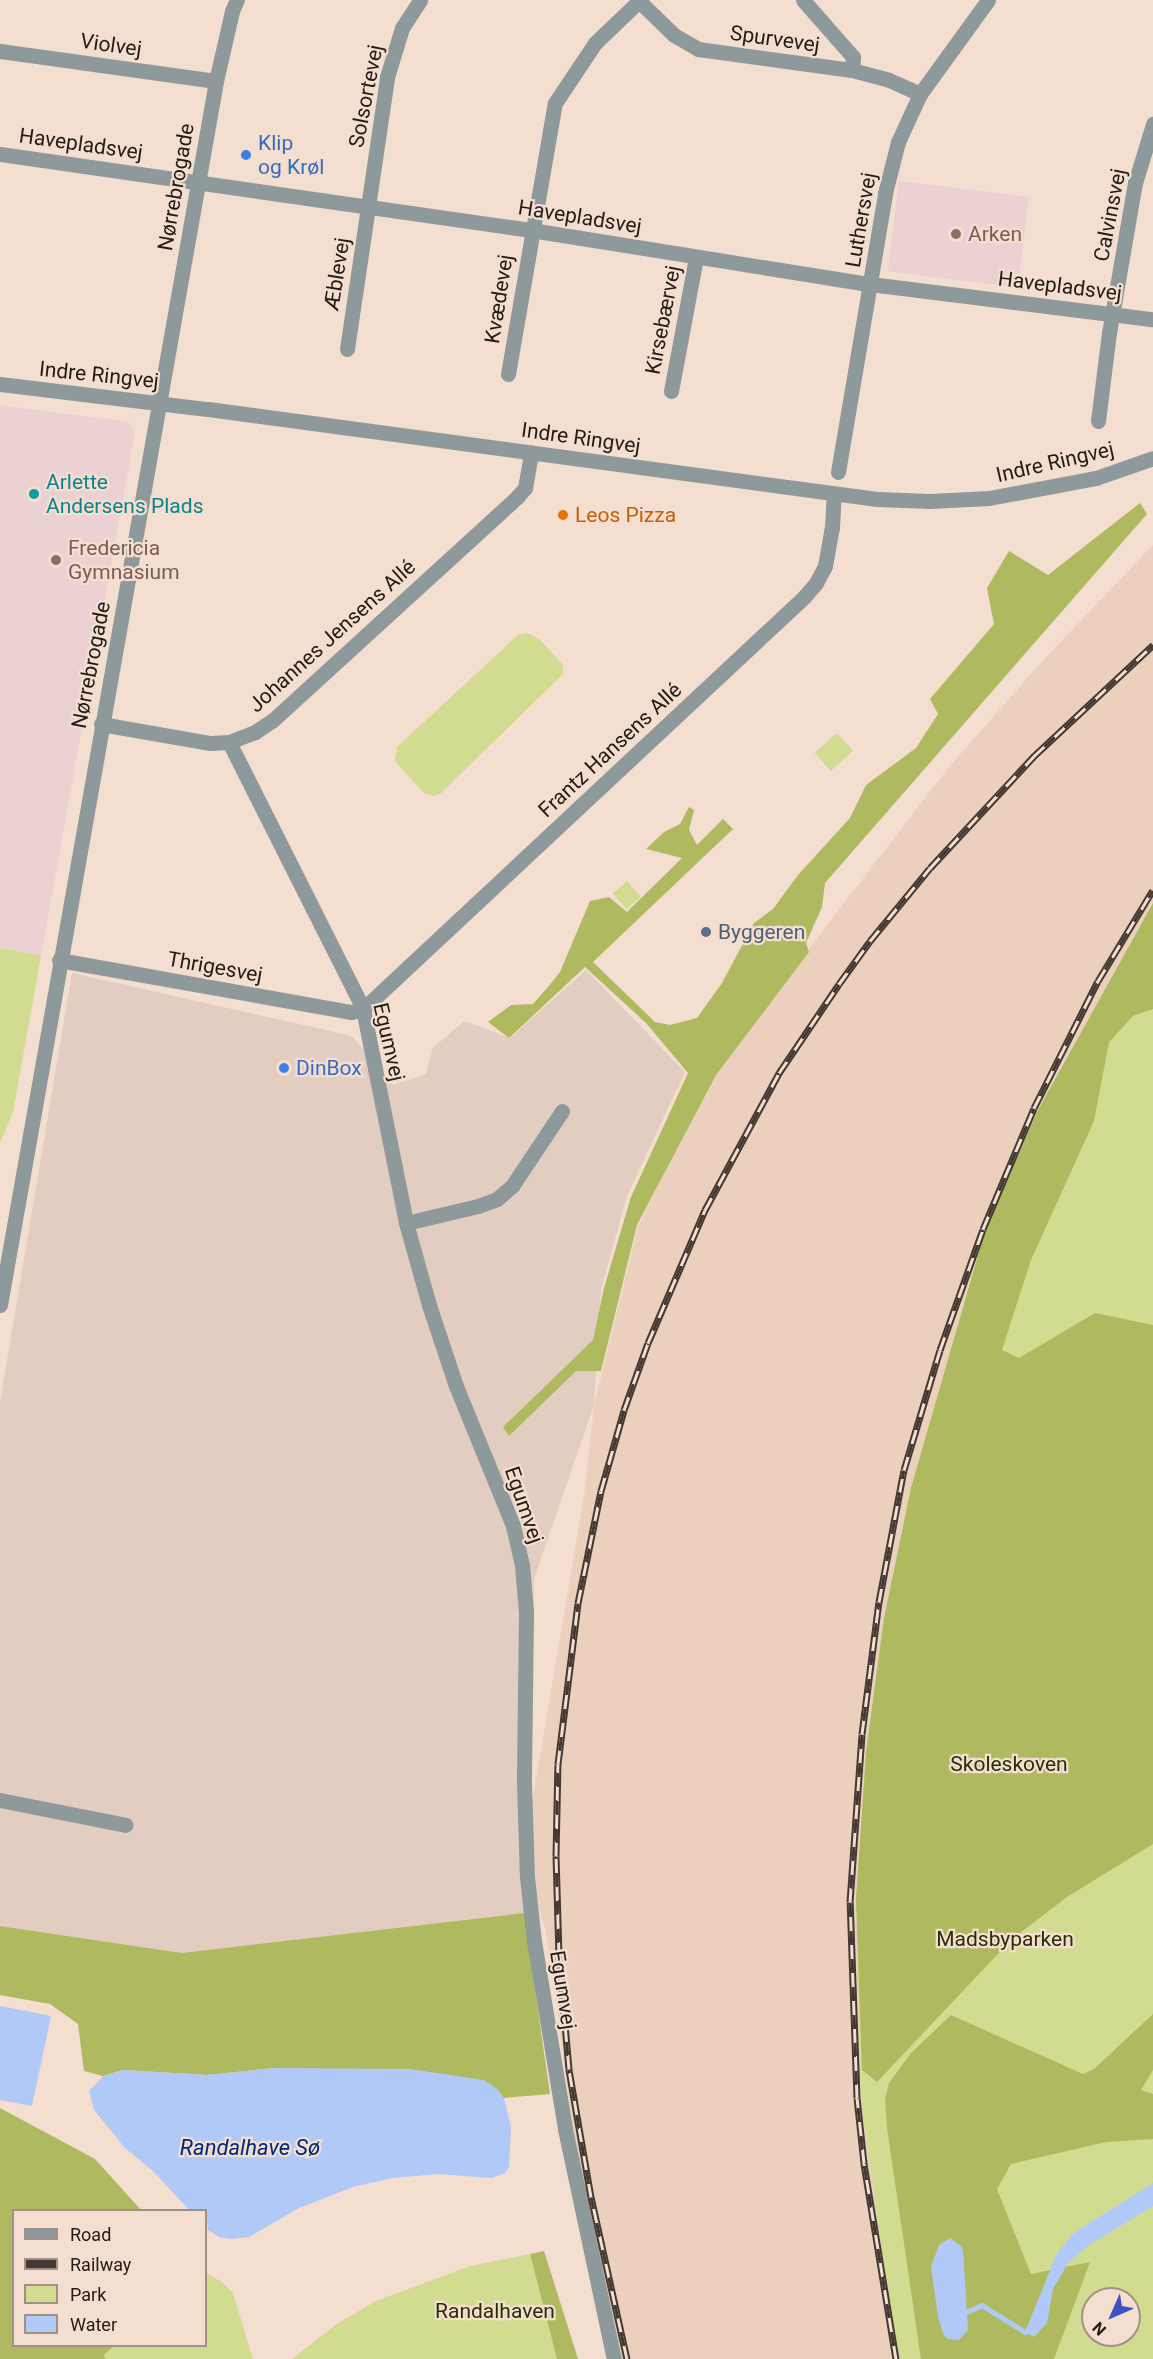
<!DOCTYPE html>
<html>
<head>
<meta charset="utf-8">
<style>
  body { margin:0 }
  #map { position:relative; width:1153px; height:2359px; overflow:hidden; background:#f3decf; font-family:Roboto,sans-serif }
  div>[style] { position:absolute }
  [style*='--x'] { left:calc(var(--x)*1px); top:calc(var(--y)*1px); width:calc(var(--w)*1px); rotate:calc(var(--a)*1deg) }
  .built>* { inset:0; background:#ebd0bd }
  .industrial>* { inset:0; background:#e2cdc0 }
  .education>* { inset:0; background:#ecd1d3; transform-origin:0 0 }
  .green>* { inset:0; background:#d1dc91; transform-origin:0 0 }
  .forest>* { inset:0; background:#afba60 }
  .water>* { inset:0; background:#b0c9f6 }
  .stream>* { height:4.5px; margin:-2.25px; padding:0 2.25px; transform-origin:2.25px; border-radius:2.25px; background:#b0c9f6 }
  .minor>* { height:15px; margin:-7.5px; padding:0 7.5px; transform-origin:7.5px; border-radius:7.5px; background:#8e999c }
  .rail>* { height:7px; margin-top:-3.5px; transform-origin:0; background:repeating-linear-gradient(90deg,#f3decf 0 14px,#433932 0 28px); box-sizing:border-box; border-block:2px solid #433932 }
  .dots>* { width:16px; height:16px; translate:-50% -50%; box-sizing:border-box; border:3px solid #f3decf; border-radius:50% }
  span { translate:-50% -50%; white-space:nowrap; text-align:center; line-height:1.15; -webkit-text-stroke:4.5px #f3decf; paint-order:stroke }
  .street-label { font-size:21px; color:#231b16 }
  .shop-label { font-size:21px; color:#366cbe }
  .left { translate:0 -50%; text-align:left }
  .education-label { font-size:21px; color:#785e54 }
  .culture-label { font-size:21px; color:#0d838f }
  .food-label { font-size:21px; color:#c56008 }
  .service-label { font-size:21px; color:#4e5e75 }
  .park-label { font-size:21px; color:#2a2e06 }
  .water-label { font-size:22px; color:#01277a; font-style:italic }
  .legend { position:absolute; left:12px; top:2209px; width:195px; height:138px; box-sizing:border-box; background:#f3decf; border:2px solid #a09085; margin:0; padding:8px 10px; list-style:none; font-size:18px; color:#231b16 }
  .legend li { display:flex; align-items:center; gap:12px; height:30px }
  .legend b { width:30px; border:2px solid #a09085 }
  .north { position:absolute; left:1081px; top:2287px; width:60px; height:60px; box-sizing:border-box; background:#f3decf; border:2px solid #a09085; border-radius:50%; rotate:225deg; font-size:16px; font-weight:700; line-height:24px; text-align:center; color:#231b16 }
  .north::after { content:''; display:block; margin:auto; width:21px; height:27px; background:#3b52c5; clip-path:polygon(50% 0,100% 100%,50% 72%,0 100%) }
</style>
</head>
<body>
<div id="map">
  <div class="built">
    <div style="clip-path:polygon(1153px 545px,1153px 903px,1038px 1110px,985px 1231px,911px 1488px,884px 1618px,866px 1752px,856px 1899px,860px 2046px,909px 2359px,622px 2359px,575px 2145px,546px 1931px,537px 1903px,531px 1809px,584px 1496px,594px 1405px,638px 1227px,713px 1073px,949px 767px,1046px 657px)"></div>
  </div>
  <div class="industrial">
    <div style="clip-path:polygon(586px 970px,685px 1072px,627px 1196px,601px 1290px,594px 1405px,534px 1579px,531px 1809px,537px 1903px,524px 1913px,182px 1953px,0 1926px,0 1402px,72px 973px,352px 1036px,393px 1085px,426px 1074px,433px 1048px,464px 1021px,510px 1038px)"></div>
  </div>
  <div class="education">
    <div style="left:899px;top:181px;width:131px;height:91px;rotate:7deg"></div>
    <div style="clip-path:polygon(0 405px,128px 422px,135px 432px,41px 956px,0 948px)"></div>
  </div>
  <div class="green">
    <div style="clip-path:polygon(527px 633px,539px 639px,555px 656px,563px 665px,563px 674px,440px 794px,434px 796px,424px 793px,395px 761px,397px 747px,518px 635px)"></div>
    <div style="left:837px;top:733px;width:24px;height:30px;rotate:48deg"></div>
    <div style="left:627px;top:881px;width:21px;height:19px;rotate:49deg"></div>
    <div style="clip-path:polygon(evenodd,1153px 903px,1153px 2359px,899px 2359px,892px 2325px,861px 2097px,856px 1900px,866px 1752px,884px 1618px,911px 1488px,985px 1231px,1038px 1110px,1153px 903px,1093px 2299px,1129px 2299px,1129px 2335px,1093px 2335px,1093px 2299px)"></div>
    <div style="clip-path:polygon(0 948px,41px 956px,13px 1112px,0 1143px)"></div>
    <div style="clip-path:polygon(530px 2254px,557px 2359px,292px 2359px,337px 2324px,376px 2301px,470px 2266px)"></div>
    <div style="clip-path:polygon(206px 2273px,222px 2282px,233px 2293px,253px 2359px,105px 2359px,103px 2356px,114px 2346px,206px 2346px)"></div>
  </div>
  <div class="forest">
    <div style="clip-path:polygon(1140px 503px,1147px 514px,825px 883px,822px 907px,806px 943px,809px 952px,716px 1075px,637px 1225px,601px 1371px,576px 1371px,509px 1436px,503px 1427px,593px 1340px,604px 1288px,631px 1197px,688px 1073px,646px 1023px,585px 967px,509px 1038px,488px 1022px,511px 1005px,533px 1004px,548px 987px,560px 972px,590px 901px,609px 897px,627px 912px,682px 858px,646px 849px,664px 832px,680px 824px,689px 807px,694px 810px,689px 830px,697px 845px,723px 819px,733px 829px,593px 962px,655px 1022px,670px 1025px,697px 1018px,722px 983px,754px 923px,773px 909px,798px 875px,850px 818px,866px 785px,916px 748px,938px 714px,930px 699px,994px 624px,987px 588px,1009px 551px,1048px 575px)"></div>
    <div style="clip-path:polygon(1153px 903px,1153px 1009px,1133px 1016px,1109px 1042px,1094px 1121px,1031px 1260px,1002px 1350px,1019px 1358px,1095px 1313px,1153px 1325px,1153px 1844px,1067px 1897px,1012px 1939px,877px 2082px,862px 2070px,856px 1899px,866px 1752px,884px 1618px,911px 1488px,985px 1231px,1038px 1110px)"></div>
    <div style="clip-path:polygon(524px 1913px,550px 2094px,503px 2098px,497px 2089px,274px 2068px,207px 2075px,123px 2070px,103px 2076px,84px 2071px,78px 2024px,50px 2004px,0 1995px,0 1926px,182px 1953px)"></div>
    <div style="clip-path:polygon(1153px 2014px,1153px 2070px,1141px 2090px,1153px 2094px,1153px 2139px,1106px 2142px,1011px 2164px,997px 2189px,1031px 2274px,1090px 2262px,1054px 2359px,921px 2359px,887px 2128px,885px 2099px,889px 2083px,911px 2053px,951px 2015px,1083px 2074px,1094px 2069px)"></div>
    <div style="clip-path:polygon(0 2108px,95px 2159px,141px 2210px,14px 2210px,14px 2346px,114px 2346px,104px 2355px,105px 2359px,0 2359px)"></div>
    <div style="clip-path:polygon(544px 2251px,578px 2359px,557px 2359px,530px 2254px)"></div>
  </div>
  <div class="water">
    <div style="clip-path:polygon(0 2006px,51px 2016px,32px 2106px,0 2100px)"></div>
    <div style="clip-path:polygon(274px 2068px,410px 2069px,484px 2080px,497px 2089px,504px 2098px,511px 2127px,509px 2167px,505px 2173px,491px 2178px,439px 2174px,392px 2178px,353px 2187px,299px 2208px,249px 2237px,232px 2239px,219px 2237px,208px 2230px,206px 2210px,189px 2210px,154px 2172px,125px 2148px,94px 2110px,89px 2091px,103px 2076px,123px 2070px,207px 2075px)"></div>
    <div style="clip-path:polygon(1153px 2183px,1153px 2206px,1089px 2245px,1068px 2263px,1053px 2289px,1047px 2323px,1034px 2337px,1025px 2332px,1057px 2253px,1075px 2232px)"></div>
    <div style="clip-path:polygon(950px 2238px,960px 2245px,963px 2250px,968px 2330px,959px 2340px,947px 2339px,943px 2333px,938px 2317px,931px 2266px,939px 2245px)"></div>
  </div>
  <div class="stream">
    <div style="--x:962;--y:2314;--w:22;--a:-24"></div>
    <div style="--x:982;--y:2305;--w:51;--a:32.1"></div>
    <div style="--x:1025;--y:2332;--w:6;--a:-45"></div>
  </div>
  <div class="minor">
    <div style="--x:638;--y:0;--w:50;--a:44.2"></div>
    <div style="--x:674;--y:35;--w:28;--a:30"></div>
    <div style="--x:698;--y:49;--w:155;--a:7.8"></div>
    <div style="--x:852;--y:70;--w:38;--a:15"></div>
    <div style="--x:889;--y:80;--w:34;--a:24"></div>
    <div style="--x:803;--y:0;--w:76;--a:48.7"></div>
    <div style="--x:853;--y:57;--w:13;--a:94"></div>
    <div style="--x:0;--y:51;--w:218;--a:7.9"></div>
    <div style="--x:0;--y:154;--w:536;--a:8.15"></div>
    <div style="--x:531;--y:230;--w:343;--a:9.1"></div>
    <div style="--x:870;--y:284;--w:285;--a:7.1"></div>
    <div style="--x:347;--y:349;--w:275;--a:-81.6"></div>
    <div style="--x:387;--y:77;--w:51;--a:-73"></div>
    <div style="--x:402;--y:28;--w:33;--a:-57"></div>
    <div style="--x:508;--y:374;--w:275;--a:-80.2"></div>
    <div style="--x:555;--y:103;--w:72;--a:-56.3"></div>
    <div style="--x:595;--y:43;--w:61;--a:-43.7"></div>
    <div style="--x:0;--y:384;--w:209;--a:6.9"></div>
    <div style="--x:208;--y:409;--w:675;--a:7.66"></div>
    <div style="--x:877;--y:499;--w:53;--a:2.2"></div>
    <div style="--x:930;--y:501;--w:59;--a:-2.9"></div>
    <div style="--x:989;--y:498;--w:109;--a:-10.6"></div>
    <div style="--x:1096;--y:478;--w:60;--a:-19.3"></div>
    <div style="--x:671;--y:391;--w:136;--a:-79.4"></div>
    <div style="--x:1098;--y:421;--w:89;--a:-82.9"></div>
    <div style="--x:1109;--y:333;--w:152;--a:-80.2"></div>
    <div style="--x:1135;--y:183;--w:62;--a:-73"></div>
    <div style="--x:838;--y:472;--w:283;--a:-80.4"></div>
    <div style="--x:885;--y:193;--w:53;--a:-75.7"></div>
    <div style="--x:898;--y:142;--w:53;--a:-65.4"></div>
    <div style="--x:920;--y:94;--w:116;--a:-54.1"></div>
    <div style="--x:101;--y:724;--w:111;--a:9.9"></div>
    <div style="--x:210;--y:743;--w:19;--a:-3"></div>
    <div style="--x:229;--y:742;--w:28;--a:-21"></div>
    <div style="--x:255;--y:732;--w:22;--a:-34"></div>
    <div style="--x:273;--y:720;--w:331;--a:-42.4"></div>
    <div style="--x:517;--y:497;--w:12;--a:-48"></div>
    <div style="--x:525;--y:488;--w:36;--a:-80"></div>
    <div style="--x:229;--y:742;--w:299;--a:63.3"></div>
    <div style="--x:363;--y:1009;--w:218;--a:78.6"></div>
    <div style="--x:406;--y:1223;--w:85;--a:74.3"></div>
    <div style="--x:429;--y:1305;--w:85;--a:71.6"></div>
    <div style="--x:456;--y:1386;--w:151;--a:67.8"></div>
    <div style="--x:513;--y:1526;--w:40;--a:77"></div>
    <div style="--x:522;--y:1565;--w:47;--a:85.1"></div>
    <div style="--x:526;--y:1612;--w:171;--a:90.7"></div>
    <div style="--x:524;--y:1783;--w:94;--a:88.2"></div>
    <div style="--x:527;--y:1877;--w:64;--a:83.8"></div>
    <div style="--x:534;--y:1941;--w:191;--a:80.6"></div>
    <div style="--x:565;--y:2129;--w:235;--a:78"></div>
    <div style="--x:59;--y:960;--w:297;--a:10.1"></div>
    <div style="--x:351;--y:1012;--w:12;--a:-14"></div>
    <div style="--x:363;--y:1009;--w:604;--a:-43.05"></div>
    <div style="--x:804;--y:597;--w:18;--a:-49"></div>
    <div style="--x:816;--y:583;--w:19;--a:-62"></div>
    <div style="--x:825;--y:566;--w:39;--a:-80"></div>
    <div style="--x:832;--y:528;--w:34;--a:-87"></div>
    <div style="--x:406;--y:1223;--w:74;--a:-13.3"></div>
    <div style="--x:478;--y:1206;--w:20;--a:-20"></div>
    <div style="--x:497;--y:1199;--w:20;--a:-41"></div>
    <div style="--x:512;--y:1186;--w:90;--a:-56.3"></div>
    <div style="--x:0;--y:1305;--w:1243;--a:-79.99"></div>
    <div style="--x:216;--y:81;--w:72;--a:-77.1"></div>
    <div style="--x:232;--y:11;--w:12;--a:-66"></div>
    <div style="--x:0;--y:1800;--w:128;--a:11.2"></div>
  </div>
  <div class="rail">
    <div style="--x:627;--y:2359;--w:166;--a:-102.5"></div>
    <div style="--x:591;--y:2197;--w:130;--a:-99.8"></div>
    <div style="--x:569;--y:2069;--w:113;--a:-95.1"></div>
    <div style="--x:559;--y:1956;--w:100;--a:-91.7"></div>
    <div style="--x:556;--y:1856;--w:92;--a:-88.8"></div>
    <div style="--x:558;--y:1764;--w:162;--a:-82.9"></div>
    <div style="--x:578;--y:1603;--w:114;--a:-78.4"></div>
    <div style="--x:601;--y:1491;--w:84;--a:-74.1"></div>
    <div style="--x:624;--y:1410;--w:71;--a:-70.3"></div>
    <div style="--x:648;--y:1343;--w:145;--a:-66.8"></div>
    <div style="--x:705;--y:1210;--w:156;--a:-61.6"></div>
    <div style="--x:779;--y:1073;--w:107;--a:-56"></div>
    <div style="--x:839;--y:984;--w:53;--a:-54.2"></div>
    <div style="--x:870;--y:941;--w:94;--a:-50.6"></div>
    <div style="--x:930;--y:868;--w:153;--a:-47.1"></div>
    <div style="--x:1034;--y:756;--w:163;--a:-43"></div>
    <div style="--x:896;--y:2359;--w:199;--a:-99.3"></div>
    <div style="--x:864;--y:2163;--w:65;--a:-96.1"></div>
    <div style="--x:857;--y:2098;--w:196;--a:-92"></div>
    <div style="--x:850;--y:1902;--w:168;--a:-85.9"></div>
    <div style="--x:862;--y:1734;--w:133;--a:-82.7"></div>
    <div style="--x:879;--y:1602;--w:134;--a:-79.3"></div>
    <div style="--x:904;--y:1470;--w:125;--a:-73.3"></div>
    <div style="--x:940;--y:1350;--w:128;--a:-70.4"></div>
    <div style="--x:983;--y:1229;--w:131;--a:-67.1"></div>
    <div style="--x:1034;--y:1108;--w:142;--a:-63.3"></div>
    <div style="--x:1098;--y:981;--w:106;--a:-58.9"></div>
  </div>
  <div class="dots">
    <div style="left:246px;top:155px;background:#3f7fe0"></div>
    <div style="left:956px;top:234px;background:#8d6e63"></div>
    <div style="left:34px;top:494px;background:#0f9aa8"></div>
    <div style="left:563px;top:515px;background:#e8710a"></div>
    <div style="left:56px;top:560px;background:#8d6e63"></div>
    <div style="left:706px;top:932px;background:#5c6f8a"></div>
    <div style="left:284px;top:1068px;background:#3f7fe0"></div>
  </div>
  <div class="street-label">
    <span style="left:775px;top:39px;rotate:8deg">Spurvevej</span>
    <span style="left:111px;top:45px;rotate:8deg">Violvej</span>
    <span style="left:366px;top:96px;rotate:-79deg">Solsortevej</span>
    <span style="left:81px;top:144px;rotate:8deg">Havepladsvej</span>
    <span style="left:176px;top:187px;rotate:-80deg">Nørrebrogade</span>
    <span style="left:1110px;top:215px;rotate:-79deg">Calvinsvej</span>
    <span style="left:580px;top:217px;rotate:9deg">Havepladsvej</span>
    <span style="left:861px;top:220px;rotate:-80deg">Luthersvej</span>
    <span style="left:337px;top:274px;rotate:-81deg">Æblevej</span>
    <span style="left:1060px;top:286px;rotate:7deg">Havepladsvej</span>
    <span style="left:499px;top:299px;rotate:-81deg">Kvædevej</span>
    <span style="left:663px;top:320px;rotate:-79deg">Kirsebærvej</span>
    <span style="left:99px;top:375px;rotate:6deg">Indre Ringvej</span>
    <span style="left:581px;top:438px;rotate:8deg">Indre Ringvej</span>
    <span style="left:1055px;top:462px;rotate:-13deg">Indre Ringvej</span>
    <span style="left:332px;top:636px;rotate:-42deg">Johannes Jensens Allé</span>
    <span style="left:91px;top:665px;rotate:-79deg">Nørrebrogade</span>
    <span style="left:610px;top:750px;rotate:-43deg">Frantz Hansens Allé</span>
    <span style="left:215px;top:967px;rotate:10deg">Thrigesvej</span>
    <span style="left:389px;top:1042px;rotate:77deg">Egumvej</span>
    <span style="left:524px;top:1505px;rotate:71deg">Egumvej</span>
    <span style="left:563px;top:1990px;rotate:81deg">Egumvej</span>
  </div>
  <div class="shop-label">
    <span class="left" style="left:258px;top:155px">Klip<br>og Krøl</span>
    <span class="left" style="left:296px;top:1068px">DinBox</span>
  </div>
  <div class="education-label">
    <span class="left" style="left:968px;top:234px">Arken</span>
    <span class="left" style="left:68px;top:560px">Fredericia<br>Gymnasium</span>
  </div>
  <div class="culture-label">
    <span class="left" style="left:46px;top:494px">Arlette<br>Andersens Plads</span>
  </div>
  <div class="food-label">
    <span class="left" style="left:575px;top:515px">Leos Pizza</span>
  </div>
  <div class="service-label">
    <span class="left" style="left:718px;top:932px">Byggeren</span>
  </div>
  <div class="park-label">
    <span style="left:1009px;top:1764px">Skoleskoven</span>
    <span style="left:1005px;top:1939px">Madsbyparken</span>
    <span style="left:495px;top:2311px">Randalhaven</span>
  </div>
  <div class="water-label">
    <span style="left:250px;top:2148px">Randalhave Sø</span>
  </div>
  <ul class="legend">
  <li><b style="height:8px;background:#8e999c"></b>Road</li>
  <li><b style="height:8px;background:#433932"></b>Railway</li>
  <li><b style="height:16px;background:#d1dc91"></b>Park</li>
  <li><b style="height:16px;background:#b0c9f6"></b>Water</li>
  </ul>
  <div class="north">N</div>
</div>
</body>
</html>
